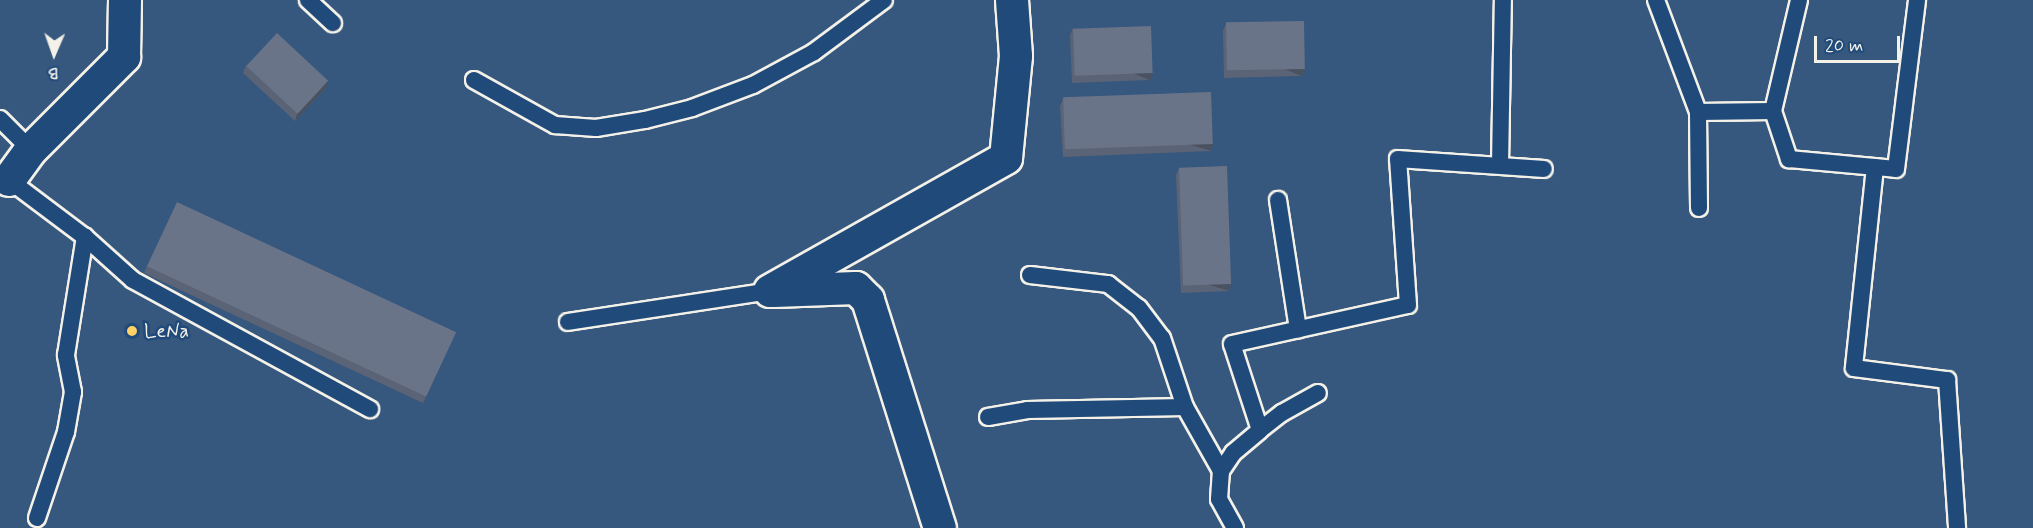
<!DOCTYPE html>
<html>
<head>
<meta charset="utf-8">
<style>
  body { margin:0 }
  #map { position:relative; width:2033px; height:528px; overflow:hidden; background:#36577e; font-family:Mynerve,sans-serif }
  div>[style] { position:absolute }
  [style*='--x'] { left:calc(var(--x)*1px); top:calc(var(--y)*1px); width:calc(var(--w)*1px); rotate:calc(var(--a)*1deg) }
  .roads { filter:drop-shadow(2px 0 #f4f1e8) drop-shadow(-2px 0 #f4f1e8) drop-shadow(0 2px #f4f1e8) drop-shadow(0 -2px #f4f1e8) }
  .lane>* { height:16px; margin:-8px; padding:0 8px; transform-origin:8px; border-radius:8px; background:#1f4a7a }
  .street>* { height:32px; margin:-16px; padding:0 16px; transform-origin:16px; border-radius:16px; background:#1f4a7a }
  .wall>* { inset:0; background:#5b6476 }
  .shaded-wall>* { inset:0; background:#4a5160; transform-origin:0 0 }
  .building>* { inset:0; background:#6a7489; transform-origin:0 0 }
  .dots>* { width:16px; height:16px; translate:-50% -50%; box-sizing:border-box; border:3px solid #1f4a7a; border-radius:50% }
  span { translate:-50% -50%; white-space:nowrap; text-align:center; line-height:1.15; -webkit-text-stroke:5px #1f4a7a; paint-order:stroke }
  .poi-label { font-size:20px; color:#f4f1e8 }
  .left { translate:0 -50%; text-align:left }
  .north { position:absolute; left:24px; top:24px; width:60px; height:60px; -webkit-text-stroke:4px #1f4a7a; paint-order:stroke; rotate:182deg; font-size:16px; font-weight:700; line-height:24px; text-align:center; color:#f4f1e8 }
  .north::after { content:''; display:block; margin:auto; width:21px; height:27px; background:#f4f1e8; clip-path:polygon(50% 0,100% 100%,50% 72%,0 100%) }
  .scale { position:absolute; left:1814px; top:36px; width:86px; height:27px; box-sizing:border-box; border:3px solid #f4f1e8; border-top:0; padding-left:8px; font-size:18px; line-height:21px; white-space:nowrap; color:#f4f1e8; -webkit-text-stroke:4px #1f4a7a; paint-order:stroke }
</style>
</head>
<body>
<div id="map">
  <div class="roads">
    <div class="lane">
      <div style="--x:308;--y:0;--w:34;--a:43"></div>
      <div style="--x:1656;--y:0;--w:120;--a:69.4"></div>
      <div style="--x:1698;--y:112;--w:96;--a:89.4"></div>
      <div style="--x:474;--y:80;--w:93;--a:29.1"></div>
      <div style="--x:555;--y:125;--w:41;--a:4.2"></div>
      <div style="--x:596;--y:128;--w:50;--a:-9.3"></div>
      <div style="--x:645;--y:120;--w:49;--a:-14.3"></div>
      <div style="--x:692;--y:108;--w:65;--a:-20.7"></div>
      <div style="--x:753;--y:85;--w:69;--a:-28.4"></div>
      <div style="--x:814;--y:52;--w:87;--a:-36.6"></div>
      <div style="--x:1773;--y:111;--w:114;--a:-76.8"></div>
      <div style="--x:1698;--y:112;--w:75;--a:-0.8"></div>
      <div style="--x:1773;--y:111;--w:51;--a:71.6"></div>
      <div style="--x:1789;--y:159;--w:107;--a:5.3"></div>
      <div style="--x:1896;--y:169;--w:170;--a:-82.9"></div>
      <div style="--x:0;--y:119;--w:44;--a:45"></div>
      <div style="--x:1500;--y:165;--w:165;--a:-89"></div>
      <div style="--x:1875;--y:167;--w:202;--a:96"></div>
      <div style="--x:1854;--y:368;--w:94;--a:7.4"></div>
      <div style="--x:1947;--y:380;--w:148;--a:86.1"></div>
      <div style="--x:9;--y:180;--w:95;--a:36.9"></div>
      <div style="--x:85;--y:237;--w:64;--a:41.9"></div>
      <div style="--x:133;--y:280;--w:270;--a:28.6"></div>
      <div style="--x:1278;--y:200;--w:131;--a:81.2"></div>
      <div style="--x:1030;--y:275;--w:79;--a:6.6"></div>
      <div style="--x:1108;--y:284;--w:39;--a:38"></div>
      <div style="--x:1139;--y:308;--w:38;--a:53"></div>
      <div style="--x:1162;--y:338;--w:73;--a:71.6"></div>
      <div style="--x:1185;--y:407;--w:73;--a:60.6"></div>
      <div style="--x:568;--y:322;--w:204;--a:-8.7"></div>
      <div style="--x:988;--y:417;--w:40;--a:-10"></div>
      <div style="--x:1027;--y:410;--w:158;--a:-1.1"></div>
      <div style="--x:1260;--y:430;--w:90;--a:-108"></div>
      <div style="--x:1232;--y:344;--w:180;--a:-12.5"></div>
      <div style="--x:1408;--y:305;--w:146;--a:-93.9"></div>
      <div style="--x:1398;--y:159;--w:146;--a:3.9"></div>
      <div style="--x:37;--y:518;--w:91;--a:-71.4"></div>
      <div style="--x:66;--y:432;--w:41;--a:-80.1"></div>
      <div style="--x:73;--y:392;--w:38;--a:-101"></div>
      <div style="--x:66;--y:355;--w:120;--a:-80.9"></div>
      <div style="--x:1235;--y:528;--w:33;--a:-119"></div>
      <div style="--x:1219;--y:499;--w:28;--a:-86"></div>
      <div style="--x:1221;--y:471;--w:22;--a:-56"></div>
      <div style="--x:1233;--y:453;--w:35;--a:-40"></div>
      <div style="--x:1260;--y:430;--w:28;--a:-38"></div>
      <div style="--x:1282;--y:413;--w:41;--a:-29.1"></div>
    </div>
    <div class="street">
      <div style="--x:9;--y:180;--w:37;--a:-54"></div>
      <div style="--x:31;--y:150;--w:132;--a:-45"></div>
      <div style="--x:124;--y:57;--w:57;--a:-89"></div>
      <div style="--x:770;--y:291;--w:271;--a:-29.4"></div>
      <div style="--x:1006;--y:158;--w:102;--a:-84.4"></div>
      <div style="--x:1016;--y:56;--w:56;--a:-94.1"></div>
      <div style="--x:774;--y:291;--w:82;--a:-2.1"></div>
      <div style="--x:856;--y:288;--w:17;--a:45"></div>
      <div style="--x:868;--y:300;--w:239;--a:72.5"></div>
    </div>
  </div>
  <div class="wall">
    <div style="clip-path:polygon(1226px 23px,1305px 69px,1302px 76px,1224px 78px,1223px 31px)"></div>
    <div style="clip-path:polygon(1073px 28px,1150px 80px,1072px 83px,1070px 35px)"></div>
    <div style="clip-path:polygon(246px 65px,326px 88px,295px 121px,243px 73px)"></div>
    <div style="clip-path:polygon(1063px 99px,1213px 144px,1211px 151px,1063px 157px,1060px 106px)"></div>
    <div style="clip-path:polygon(1179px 168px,1231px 284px,1229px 291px,1181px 293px,1176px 175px)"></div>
    <div style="clip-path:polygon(147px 266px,456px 332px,423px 403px,144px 273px)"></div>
  </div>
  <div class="shaded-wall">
    <div style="left:1305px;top:69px;width:8px;height:78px;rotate:113deg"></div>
    <div style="left:1153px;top:73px;width:8px;height:79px;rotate:113deg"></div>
    <div style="clip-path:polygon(328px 81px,326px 88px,295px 121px,297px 114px)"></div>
    <div style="left:1213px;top:144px;width:7px;height:147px;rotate:106deg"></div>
    <div style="left:1231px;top:284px;width:7px;height:48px;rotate:106deg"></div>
  </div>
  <div class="building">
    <div style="left:1304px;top:21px;width:48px;height:78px;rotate:89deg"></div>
    <div style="left:1151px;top:26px;width:47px;height:78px;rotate:88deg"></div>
    <div style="left:277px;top:33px;width:70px;height:45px;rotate:43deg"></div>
    <div style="left:1211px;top:92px;width:52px;height:148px;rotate:88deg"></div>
    <div style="left:1227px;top:166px;width:118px;height:48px;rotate:88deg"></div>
    <div style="left:177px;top:202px;width:308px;height:71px;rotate:25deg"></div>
  </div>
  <div class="dots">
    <div style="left:132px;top:331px;background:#ffd166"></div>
  </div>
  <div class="poi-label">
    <span class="left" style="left:144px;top:331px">LeNa</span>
  </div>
  <div class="north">B</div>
  <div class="scale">20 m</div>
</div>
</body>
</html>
